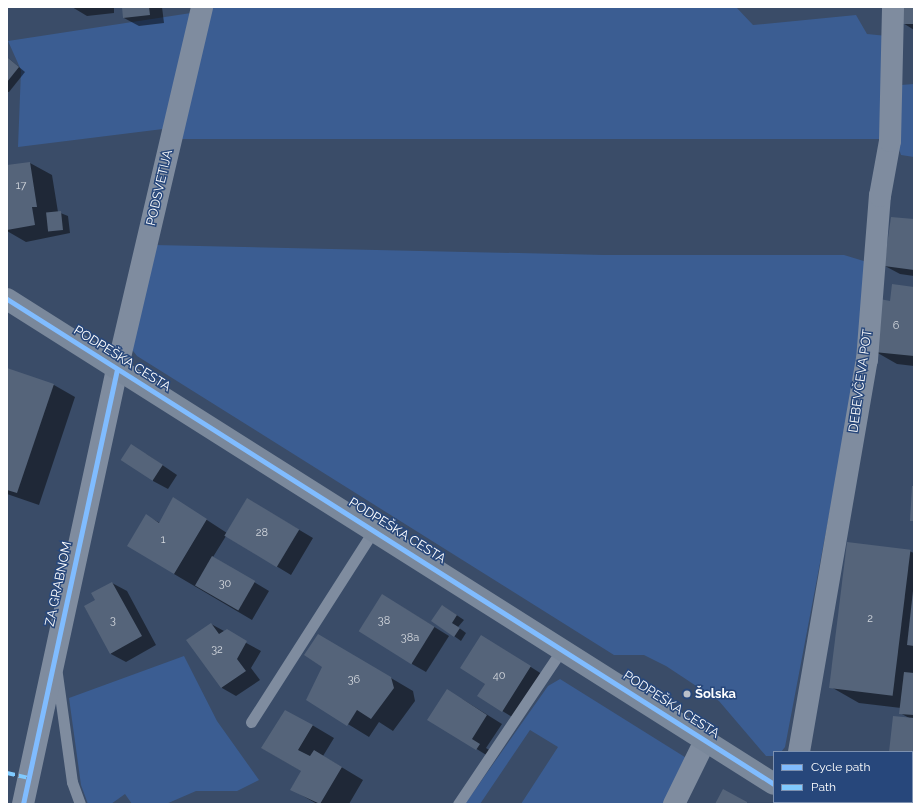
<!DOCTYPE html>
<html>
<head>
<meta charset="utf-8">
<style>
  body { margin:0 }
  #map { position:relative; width:921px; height:811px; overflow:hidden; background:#3a4c68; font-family:Raleway,sans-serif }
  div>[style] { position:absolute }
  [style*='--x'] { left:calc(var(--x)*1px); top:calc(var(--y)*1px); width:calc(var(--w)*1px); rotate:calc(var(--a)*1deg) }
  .green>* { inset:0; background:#3b5d92 }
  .shadow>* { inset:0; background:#0007 }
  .building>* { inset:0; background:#55647a; transform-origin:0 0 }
  .service>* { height:11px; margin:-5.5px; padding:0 5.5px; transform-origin:5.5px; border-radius:5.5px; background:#7f8c9f }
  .minor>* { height:22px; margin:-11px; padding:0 11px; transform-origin:11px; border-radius:11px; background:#7f8c9f }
  .secondary>* { height:22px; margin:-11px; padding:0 11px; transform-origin:11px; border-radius:11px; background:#7a889b }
  .quiet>* { height:4px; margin-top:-2px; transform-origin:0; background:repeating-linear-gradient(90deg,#80caff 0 8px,transparent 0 12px) }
  .cycleway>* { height:5px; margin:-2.5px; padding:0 2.5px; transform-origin:2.5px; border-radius:2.5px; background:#80bcff }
  .dots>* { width:11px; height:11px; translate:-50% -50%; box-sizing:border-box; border:2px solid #27477b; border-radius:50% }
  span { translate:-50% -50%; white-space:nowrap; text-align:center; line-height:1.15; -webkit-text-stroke:3px #27477b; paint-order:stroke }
  .number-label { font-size:11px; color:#d4d8de }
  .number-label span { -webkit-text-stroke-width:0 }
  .street-label { font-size:13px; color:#fff }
  .poi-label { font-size:13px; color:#fff; font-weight:700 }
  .left { translate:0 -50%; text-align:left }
  .frame { position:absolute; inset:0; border:8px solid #fff; pointer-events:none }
  .legend { position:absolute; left:773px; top:751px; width:140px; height:52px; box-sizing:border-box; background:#27477b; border:1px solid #7d91b0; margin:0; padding:5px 7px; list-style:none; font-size:12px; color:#fff }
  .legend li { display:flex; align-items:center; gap:8px; height:20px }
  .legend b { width:20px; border:1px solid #7d91b0 }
</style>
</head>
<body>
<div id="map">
  <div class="green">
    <div style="clip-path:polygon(210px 7px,736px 7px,753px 25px,856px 15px,867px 34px,887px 36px,882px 139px,179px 139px)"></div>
    <div style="clip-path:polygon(191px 13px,163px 129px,18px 147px,21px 70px,8px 41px)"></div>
    <div style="clip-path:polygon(914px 84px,914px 157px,901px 155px,898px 146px,901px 85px)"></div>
    <div style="clip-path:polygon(154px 245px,604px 255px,844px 255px,867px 262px,859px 358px,785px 747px,781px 752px,774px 752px,774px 756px,766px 756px,719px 701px,666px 666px,644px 655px,614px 655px,137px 356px,130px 347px)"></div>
    <div style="clip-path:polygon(184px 656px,217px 721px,259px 780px,237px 791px,196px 791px,166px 804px,132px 804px,125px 794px,111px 804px,88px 804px,81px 785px,69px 698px)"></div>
    <div style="clip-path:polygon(560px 679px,688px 759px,668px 804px,521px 804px,558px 747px,530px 730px,480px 804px,465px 804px,548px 686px)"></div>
  </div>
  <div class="shadow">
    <div style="clip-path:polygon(72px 7px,114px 7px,114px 13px,87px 16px)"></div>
    <div style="clip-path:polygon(123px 7px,162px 7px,164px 23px,139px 26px,124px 18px)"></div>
    <div style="clip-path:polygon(904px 7px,914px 7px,914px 30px,903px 23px)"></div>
    <div style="clip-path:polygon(7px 57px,25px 72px,9px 92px,7px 92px)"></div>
    <div style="clip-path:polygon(30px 163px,52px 175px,58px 212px,68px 216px,70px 233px,26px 242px,7px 231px,7px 166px)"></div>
    <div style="clip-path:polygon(914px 220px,914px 276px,900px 274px,885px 266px)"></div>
    <div style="clip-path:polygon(914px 288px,914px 366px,897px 364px,876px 352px)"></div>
    <div style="clip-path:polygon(7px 369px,54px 385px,75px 397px,39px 505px,7px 494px)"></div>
    <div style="clip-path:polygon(146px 454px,177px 475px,168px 489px,153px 481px)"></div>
    <div style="clip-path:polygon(173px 498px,227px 533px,247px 499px,313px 538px,291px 575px,226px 536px,213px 557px,269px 591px,252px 620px,174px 574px,147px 516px,160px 523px)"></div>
    <div style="clip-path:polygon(909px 551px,914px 553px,914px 795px,912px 752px,890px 752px,911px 719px,900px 713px,901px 708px,859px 703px,831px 687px)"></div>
    <div style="clip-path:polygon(112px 583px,127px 591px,156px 645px,126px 662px,111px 654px,85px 607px,96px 601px)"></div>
    <div style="clip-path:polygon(397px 604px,449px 636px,426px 672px,412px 664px)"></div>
    <div style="clip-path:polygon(443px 606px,464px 620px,458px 627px,466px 633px,461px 641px,454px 636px)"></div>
    <div style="clip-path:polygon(211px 624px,261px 651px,251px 668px,260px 680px,236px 696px,222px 688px,187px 640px)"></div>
    <div style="clip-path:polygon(318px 635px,413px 691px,415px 701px,393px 731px,379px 722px,369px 737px,307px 699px,324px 666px)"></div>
    <div style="clip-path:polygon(496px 645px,545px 676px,517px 720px,478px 696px,486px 683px)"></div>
    <div style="clip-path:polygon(462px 699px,502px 724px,486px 748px,494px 753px,491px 758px,429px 719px)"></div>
    <div style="clip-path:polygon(312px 725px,334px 738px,323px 756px,363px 780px,349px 804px,317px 804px,291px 789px,302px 771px,262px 748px)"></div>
  </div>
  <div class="building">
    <div style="clip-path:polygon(122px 7px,149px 7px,150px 15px,123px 18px)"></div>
    <div style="left:901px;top:7px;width:13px;height:17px"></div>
    <div style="clip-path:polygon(7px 57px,19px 67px,7px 82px)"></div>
    <div style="clip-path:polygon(30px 162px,37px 207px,32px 207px,35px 225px,7px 230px,7px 165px)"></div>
    <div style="left:61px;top:211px;width:19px;height:15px;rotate:84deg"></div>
    <div style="clip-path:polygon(891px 217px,914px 219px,914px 270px,884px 266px)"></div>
    <div style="clip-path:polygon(892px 284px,914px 287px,914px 356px,874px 352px,880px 299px,890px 301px)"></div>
    <div style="clip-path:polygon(7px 368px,54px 384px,17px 493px,7px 490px)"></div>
    <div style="left:131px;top:444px;width:38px;height:19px;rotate:33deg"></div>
    <div style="clip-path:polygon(912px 486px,914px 486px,914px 521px,910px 521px)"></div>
    <div style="clip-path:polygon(173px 497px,207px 519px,174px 574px,127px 546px,146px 514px,159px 523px)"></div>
    <div style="left:247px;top:498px;width:61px;height:44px;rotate:31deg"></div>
    <div style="left:847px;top:542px;width:64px;height:147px;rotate:7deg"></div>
    <div style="left:212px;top:556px;width:50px;height:34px;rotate:30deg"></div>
    <div style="clip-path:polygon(112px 582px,142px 636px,110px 654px,84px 606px,95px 600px,91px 593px)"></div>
    <div style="clip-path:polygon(913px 591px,914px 591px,914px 646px,907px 645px)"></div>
    <div style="left:382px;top:594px;width:62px;height:44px;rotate:32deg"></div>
    <div style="clip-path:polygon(442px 605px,457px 615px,452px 623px,460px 628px,454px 637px,431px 621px)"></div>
    <div style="clip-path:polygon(211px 623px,219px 634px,227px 629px,247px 641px,237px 659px,246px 671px,221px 688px,186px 640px)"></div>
    <div style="clip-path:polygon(318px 634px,391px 677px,394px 688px,371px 719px,357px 710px,347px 726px,306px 700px,322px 667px,304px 655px)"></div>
    <div style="clip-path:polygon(481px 635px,531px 666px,502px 712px,477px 696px,485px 684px,460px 668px)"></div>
    <div style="clip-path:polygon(904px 672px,914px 673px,914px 715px,899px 714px)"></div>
    <div style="clip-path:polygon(447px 689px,487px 715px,472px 739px,480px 744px,476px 750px,427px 720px)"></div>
    <div style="clip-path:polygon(285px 710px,313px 725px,298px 750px,310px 756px,314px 750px,342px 767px,320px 804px,290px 790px,301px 771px,261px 748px)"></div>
    <div style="clip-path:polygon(893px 716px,914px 718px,914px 791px,912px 752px,889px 752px)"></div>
    <div style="clip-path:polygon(723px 789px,747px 802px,747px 804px,715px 804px)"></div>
  </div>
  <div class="service">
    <div style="--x:57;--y:674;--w:109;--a:82.1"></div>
    <div style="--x:72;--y:782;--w:23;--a:70"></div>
    <div style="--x:251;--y:722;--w:228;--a:-57.4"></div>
    <div style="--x:458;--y:804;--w:188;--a:-56.1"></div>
  </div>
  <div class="minor">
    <div style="--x:799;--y:752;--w:398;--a:-80.2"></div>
    <div style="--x:867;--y:360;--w:165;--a:-85.5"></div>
    <div style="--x:880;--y:196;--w:56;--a:-79.7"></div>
    <div style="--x:890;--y:141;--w:134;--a:-88.7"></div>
    <div style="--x:23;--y:804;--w:444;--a:-77.8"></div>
    <div style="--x:117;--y:370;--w:373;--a:-76.8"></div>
    <div style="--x:674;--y:804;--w:70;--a:-63.8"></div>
  </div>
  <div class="secondary">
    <div style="--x:7;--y:299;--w:907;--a:32.31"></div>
    <div style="--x:803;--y:802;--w:4;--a:34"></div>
  </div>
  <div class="quiet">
    <div style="--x:7;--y:773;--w:23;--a:13"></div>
  </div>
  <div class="cycleway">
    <div style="--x:7;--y:299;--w:907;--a:32.31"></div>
    <div style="--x:23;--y:804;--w:444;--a:-77.8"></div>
  </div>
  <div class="dots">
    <div style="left:687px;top:694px;background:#bac0ca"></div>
  </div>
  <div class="number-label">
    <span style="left:21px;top:186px">17</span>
    <span style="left:896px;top:326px">6</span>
    <span style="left:262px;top:533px">28</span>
    <span style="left:163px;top:540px">1</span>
    <span style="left:225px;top:584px">30</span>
    <span style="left:870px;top:619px">2</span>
    <span style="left:113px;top:621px">3</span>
    <span style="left:384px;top:621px">38</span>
    <span style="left:410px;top:638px">38a</span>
    <span style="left:217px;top:650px">32</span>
    <span style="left:499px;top:676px">40</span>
    <span style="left:354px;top:680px">36</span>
  </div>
  <div class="street-label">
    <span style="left:160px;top:188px;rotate:-77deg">PODSVETIJA</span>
    <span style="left:122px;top:359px;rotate:32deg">PODPEŠKA CESTA</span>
    <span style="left:861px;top:381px;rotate:-82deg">DEBEVČEVA POT</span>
    <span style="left:397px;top:531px;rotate:32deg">PODPEŠKA CESTA</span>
    <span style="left:59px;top:584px;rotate:-78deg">ZA GRABNOM</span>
    <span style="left:671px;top:705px;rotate:33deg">PODPEŠKA CESTA</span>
  </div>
  <div class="poi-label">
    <span class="left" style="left:695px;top:694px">Šolska</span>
  </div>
  <div class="frame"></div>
  <ul class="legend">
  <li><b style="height:5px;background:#80bcff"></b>Cycle path</li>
  <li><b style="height:5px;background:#80caff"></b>Path</li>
  </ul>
</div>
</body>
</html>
